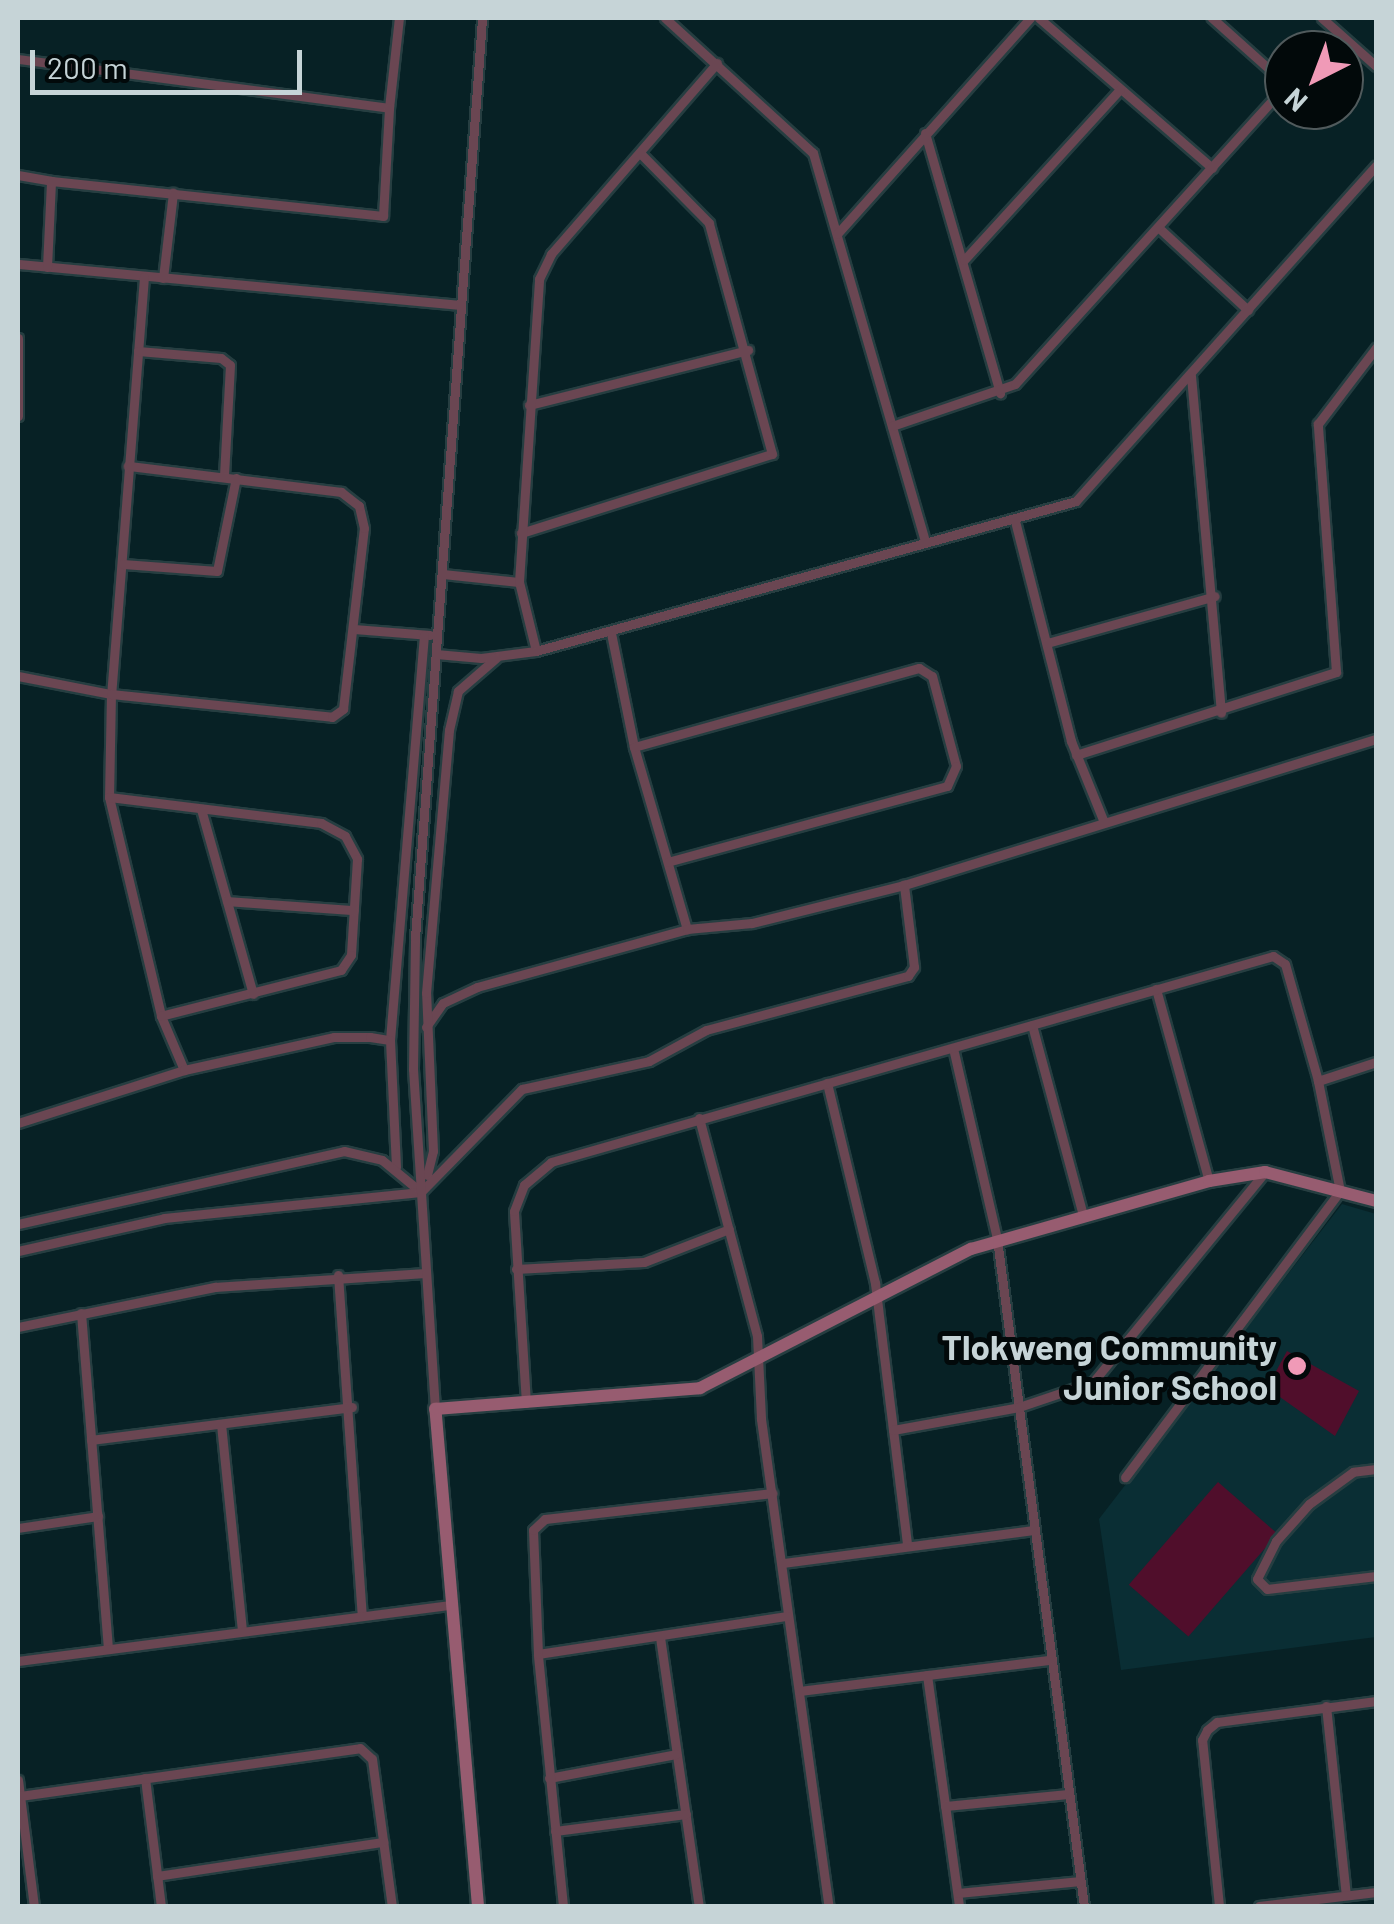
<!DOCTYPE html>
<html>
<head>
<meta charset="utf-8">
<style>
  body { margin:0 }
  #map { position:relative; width:1394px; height:1924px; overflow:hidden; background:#072125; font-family:Barlow,sans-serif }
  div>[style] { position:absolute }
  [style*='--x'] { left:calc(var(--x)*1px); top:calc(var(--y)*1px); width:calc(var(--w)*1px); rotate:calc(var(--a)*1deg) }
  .built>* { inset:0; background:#0a2e34 }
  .green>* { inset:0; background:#500e2b; transform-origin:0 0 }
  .roads { filter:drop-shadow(2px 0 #263e41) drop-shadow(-2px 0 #263e41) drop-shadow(0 2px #263e41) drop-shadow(0 -2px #263e41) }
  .street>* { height:9px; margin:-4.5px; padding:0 4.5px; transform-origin:4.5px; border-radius:4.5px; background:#6a4652 }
  .secondary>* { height:12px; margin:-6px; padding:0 6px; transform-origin:6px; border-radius:6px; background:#975c70 }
  .dots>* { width:28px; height:28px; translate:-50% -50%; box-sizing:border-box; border:5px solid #02090a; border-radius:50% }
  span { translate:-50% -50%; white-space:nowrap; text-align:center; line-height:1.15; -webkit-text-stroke:10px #02090a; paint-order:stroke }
  .poi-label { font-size:35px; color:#c6d4d7; font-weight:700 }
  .right { translate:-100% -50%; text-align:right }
  .frame { position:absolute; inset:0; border:20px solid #c6d4d7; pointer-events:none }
  .north { position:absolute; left:1264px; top:30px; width:100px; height:100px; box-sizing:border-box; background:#02090a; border:2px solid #505a5c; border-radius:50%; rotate:222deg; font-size:28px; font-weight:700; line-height:40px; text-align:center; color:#c6d4d7 }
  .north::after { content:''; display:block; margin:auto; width:35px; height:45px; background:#f09ab7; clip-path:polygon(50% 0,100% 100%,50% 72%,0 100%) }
  .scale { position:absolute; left:30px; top:50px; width:272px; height:45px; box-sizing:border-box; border:5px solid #c6d4d7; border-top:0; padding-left:12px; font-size:30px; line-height:35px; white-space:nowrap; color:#c6d4d7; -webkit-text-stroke:8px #02090a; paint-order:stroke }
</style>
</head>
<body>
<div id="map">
  <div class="built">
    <div style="clip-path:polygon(1342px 1204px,1376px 1214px,1376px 1637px,1121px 1670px,1099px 1519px)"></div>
  </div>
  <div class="green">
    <div style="clip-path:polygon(1287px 1351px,1359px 1391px,1335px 1436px,1267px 1388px)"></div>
    <div style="left:1218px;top:1482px;width:79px;height:136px;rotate:41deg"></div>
  </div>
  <div class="roads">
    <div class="street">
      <div style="--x:665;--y:18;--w:200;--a:42.4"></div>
      <div style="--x:813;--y:153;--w:405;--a:73.9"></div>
      <div style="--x:1039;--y:18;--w:229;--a:40.9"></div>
      <div style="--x:1322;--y:18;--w:72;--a:41.6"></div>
      <div style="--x:18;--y:59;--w:374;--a:7.5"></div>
      <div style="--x:389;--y:108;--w:91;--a:-83.7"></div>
      <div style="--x:925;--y:133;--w:271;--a:73.9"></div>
      <div style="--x:18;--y:175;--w:34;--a:10"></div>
      <div style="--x:1159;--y:228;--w:121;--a:42.7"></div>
      <div style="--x:837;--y:234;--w:290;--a:-48.2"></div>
      <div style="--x:964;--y:260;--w:231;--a:-47.6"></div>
      <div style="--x:18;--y:264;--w:440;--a:5.3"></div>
      <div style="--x:47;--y:267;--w:86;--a:-87.3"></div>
      <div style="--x:51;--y:181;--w:334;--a:6"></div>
      <div style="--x:383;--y:216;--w:108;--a:-86.8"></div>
      <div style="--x:144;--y:277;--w:418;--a:94.5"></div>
      <div style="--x:111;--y:694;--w:103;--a:91.1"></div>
      <div style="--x:109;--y:797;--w:225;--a:76.6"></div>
      <div style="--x:161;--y:1016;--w:59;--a:66.9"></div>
      <div style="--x:163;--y:278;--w:86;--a:-83.3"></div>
      <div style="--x:18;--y:338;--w:78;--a:90"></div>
      <div style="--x:138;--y:351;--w:83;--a:4.8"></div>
      <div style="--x:221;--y:358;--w:11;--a:38"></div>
      <div style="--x:230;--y:365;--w:111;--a:93.1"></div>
      <div style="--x:1191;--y:376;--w:338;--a:84.9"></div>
      <div style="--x:529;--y:405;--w:226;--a:-14.1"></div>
      <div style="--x:892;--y:426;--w:130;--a:-18.9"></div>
      <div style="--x:1015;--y:384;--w:393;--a:-47.8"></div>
      <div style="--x:1279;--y:93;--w:16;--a:-94"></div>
      <div style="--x:1278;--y:77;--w:89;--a:-138.2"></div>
      <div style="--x:1015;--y:521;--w:227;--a:75.7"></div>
      <div style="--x:1071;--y:741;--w:85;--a:67.9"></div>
      <div style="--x:521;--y:533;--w:263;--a:-17.5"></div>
      <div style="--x:772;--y:454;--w:239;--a:-105.3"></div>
      <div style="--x:709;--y:223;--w:98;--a:-134.6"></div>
      <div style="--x:123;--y:564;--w:94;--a:4.3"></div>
      <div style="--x:217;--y:571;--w:95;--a:-78.5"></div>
      <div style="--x:443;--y:574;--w:76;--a:6"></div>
      <div style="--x:354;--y:629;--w:76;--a:4.5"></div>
      <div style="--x:611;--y:633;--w:116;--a:78.6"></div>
      <div style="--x:634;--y:747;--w:190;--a:73.8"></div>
      <div style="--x:1047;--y:643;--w:174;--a:-15.6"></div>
      <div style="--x:536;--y:651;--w:71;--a:-103.8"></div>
      <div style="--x:519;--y:582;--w:304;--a:-86.2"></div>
      <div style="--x:539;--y:279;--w:28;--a:-64"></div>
      <div style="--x:551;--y:254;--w:253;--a:-49"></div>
      <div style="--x:436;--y:654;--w:45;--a:5.1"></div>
      <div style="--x:481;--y:658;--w:55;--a:-7.3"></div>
      <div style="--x:536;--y:651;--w:560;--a:-15.52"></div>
      <div style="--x:1076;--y:501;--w:450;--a:-48.2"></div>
      <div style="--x:18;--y:676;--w:95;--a:11"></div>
      <div style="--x:111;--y:694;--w:222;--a:5.9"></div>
      <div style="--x:332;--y:717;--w:14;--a:-36"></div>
      <div style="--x:343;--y:709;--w:182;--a:-83.4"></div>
      <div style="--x:364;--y:528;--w:23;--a:-103"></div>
      <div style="--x:359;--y:506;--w:23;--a:-142"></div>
      <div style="--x:341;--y:492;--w:215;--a:-173"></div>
      <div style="--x:634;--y:747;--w:296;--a:-15.5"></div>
      <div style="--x:919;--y:668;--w:15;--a:32"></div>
      <div style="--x:932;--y:676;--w:93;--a:75.1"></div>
      <div style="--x:956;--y:766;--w:22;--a:114"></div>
      <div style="--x:947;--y:786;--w:289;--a:164.8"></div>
      <div style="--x:1076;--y:755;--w:273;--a:-17.7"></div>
      <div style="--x:1336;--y:672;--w:249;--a:-94.2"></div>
      <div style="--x:1318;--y:424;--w:96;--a:-52.7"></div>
      <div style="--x:109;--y:797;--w:214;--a:7"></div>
      <div style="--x:321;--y:823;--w:27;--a:28"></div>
      <div style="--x:345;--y:836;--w:26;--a:62"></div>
      <div style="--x:357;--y:859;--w:96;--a:93.6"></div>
      <div style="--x:351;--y:955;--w:18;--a:124"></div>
      <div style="--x:341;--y:970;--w:186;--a:165.7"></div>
      <div style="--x:201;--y:809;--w:192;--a:74.3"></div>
      <div style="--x:227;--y:901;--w:127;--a:4.1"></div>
      <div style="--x:1156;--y:989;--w:199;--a:74.6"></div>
      <div style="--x:1032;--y:1025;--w:197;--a:75"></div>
      <div style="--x:426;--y:1027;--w:29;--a:-55"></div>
      <div style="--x:443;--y:1003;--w:38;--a:-25"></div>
      <div style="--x:477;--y:987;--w:218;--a:-15.4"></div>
      <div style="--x:687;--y:929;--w:65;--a:-5.3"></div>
      <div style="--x:752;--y:923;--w:157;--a:-14"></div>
      <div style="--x:904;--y:885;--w:494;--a:-17.2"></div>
      <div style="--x:390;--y:1040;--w:406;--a:-85.2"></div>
      <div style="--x:953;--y:1048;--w:196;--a:77"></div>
      <div style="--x:997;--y:1239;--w:673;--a:82.57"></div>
      <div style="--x:1318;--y:1081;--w:61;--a:-18.1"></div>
      <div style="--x:827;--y:1083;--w:206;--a:76.5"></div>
      <div style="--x:875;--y:1283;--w:264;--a:83"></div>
      <div style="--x:699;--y:1118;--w:226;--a:75.1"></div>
      <div style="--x:757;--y:1336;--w:83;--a:87.2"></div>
      <div style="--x:761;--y:1419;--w:492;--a:82.1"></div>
      <div style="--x:18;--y:1123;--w:174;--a:-17.7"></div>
      <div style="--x:184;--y:1070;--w:154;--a:-12.4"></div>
      <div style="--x:334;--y:1037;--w:36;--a:0"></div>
      <div style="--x:370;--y:1037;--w:20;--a:9"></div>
      <div style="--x:390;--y:1040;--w:127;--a:87.3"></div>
      <div style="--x:427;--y:1175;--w:25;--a:-76"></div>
      <div style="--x:433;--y:1151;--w:158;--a:-92.5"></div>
      <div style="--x:426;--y:993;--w:264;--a:-85"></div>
      <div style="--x:449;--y:730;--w:40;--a:-77"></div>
      <div style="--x:458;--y:691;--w:50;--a:-41"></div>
      <div style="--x:18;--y:1224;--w:334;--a:-12.6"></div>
      <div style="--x:344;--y:1151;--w:39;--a:13"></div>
      <div style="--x:382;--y:1160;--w:50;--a:39.4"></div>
      <div style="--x:18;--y:1251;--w:150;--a:-12.7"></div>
      <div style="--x:164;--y:1218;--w:258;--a:-5.8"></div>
      <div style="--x:421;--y:1192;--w:144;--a:-45.6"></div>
      <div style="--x:522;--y:1089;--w:130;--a:-12.4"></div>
      <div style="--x:649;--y:1061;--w:65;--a:-28.5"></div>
      <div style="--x:706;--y:1030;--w:209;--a:-15"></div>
      <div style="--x:908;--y:976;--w:11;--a:-56"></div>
      <div style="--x:914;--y:967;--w:83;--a:-97"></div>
      <div style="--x:516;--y:1269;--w:128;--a:-3.1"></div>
      <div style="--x:644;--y:1262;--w:91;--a:-21.2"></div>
      <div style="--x:338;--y:1275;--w:340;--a:86"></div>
      <div style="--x:81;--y:1313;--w:335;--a:85.4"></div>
      <div style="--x:18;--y:1327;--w:201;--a:-11.5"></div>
      <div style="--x:215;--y:1287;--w:210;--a:-3.8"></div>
      <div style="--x:526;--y:1403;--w:192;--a:-93.6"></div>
      <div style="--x:514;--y:1211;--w:28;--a:-69"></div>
      <div style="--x:524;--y:1185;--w:35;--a:-40"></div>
      <div style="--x:551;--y:1162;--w:751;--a:-15.92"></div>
      <div style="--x:1273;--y:956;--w:14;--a:34"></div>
      <div style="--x:1285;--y:964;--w:122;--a:74.2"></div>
      <div style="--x:1318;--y:1081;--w:112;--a:78.7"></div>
      <div style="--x:1340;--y:1191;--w:358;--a:126.9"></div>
      <div style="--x:435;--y:1409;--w:341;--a:-93.7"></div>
      <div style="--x:413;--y:1069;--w:131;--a:-89.1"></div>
      <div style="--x:415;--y:938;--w:922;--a:-85.83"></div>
      <div style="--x:221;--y:1424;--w:207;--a:84.2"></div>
      <div style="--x:893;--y:1430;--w:128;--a:-10.3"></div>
      <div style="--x:1019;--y:1407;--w:78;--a:-18.7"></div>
      <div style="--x:1093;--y:1382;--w:271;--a:-50.7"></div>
      <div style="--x:91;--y:1440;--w:263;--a:-7.2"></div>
      <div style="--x:1376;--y:1469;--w:23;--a:173"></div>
      <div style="--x:1353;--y:1472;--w:54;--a:144"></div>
      <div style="--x:1309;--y:1504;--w:50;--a:131.7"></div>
      <div style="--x:1276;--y:1541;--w:42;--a:116.6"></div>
      <div style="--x:1257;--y:1579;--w:14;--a:45"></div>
      <div style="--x:1267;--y:1589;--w:110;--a:-6.8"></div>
      <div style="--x:18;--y:1528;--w:81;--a:-8.5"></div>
      <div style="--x:783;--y:1563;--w:254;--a:-7.5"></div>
      <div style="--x:660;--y:1637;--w:272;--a:81.8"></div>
      <div style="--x:538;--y:1654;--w:252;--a:-8.7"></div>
      <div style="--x:18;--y:1661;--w:436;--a:-7.4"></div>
      <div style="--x:927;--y:1675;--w:233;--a:82.1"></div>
      <div style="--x:800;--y:1691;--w:252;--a:-7.1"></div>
      <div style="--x:1326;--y:1706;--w:190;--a:84"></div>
      <div style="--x:145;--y:1778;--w:129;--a:82.9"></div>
      <div style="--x:549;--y:1778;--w:129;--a:-10.7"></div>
      <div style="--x:18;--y:1780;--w:127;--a:82.8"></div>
      <div style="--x:20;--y:1796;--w:343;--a:-8"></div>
      <div style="--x:360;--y:1748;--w:16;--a:43"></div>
      <div style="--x:372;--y:1759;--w:148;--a:82.3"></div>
      <div style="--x:945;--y:1806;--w:124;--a:-5.6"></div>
      <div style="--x:555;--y:1831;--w:132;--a:-7.4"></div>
      <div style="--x:157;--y:1876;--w:229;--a:-8.6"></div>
      <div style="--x:958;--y:1893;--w:123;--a:-5.6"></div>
      <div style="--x:563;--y:1906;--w:253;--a:-95.7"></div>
      <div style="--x:538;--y:1654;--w:124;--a:-92.3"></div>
      <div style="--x:533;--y:1530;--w:16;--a:-43"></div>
      <div style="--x:545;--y:1519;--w:229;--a:-6.5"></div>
      <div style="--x:1219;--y:1906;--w:167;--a:-95.8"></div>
      <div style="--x:1202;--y:1740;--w:11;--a:-63"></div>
      <div style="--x:1207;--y:1730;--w:13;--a:-39"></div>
      <div style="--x:1217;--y:1722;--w:160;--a:-7.5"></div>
      <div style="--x:1259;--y:1906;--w:118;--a:-6.8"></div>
    </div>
    <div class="secondary">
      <div style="--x:478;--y:1906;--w:499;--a:-94.9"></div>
      <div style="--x:435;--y:1409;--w:266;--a:-4.5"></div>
      <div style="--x:700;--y:1388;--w:305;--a:-27.2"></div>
      <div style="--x:971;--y:1249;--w:248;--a:-15.9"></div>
      <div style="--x:1209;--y:1181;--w:57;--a:-9.1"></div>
      <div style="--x:1265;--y:1172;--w:115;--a:14.6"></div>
    </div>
  </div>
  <div class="dots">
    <div style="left:1297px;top:1366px;background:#f09ab7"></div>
  </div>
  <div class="poi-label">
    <span class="right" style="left:1277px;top:1366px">Tlokweng Community<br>Junior School</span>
  </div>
  <div class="frame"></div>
  <div class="north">N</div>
  <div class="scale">200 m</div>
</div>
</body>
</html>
